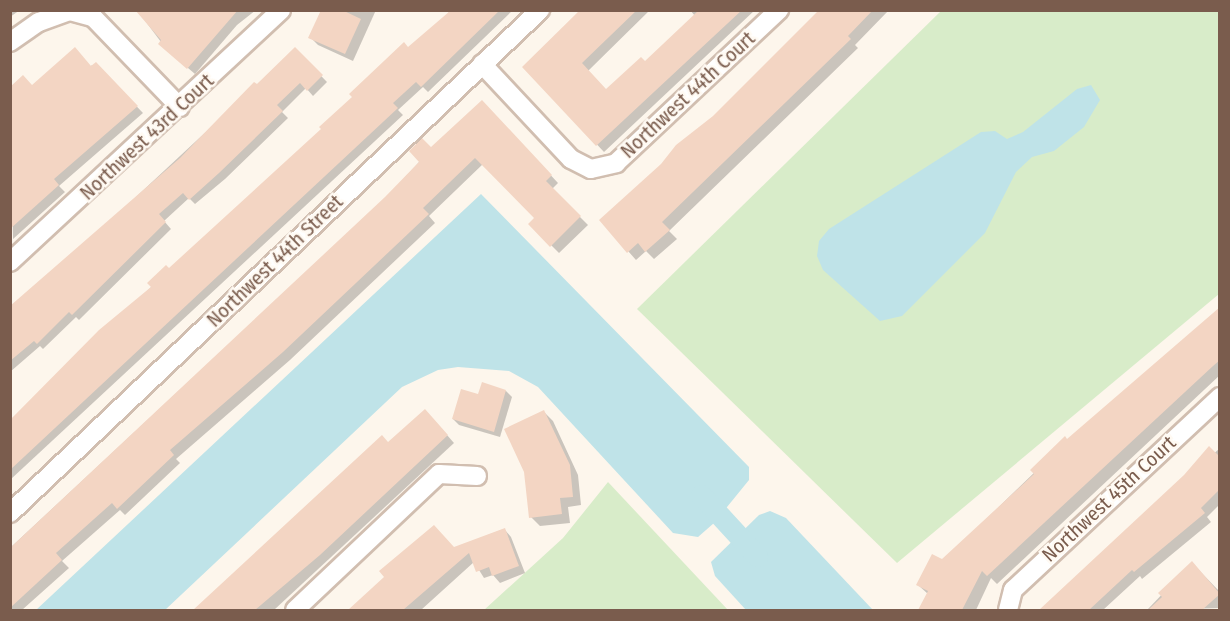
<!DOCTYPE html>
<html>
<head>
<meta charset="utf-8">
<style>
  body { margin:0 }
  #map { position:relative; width:1230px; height:621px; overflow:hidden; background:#fdf6ec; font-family:"Fira Sans Condensed",sans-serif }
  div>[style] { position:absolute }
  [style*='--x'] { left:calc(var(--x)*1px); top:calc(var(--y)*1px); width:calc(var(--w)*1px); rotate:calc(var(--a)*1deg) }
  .green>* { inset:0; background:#d8ecc9 }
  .water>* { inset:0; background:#bfe3e8 }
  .shadow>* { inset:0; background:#0003 }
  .canal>* { height:21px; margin:-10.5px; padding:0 10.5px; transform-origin:10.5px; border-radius:10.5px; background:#bfe3e8 }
  .building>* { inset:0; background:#f3d5c3 }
  .roads { filter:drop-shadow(2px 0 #d1beb0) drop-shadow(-2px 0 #d1beb0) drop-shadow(0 2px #d1beb0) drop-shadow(0 -2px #d1beb0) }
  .minor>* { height:18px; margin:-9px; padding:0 9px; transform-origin:9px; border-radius:9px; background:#fff }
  span { translate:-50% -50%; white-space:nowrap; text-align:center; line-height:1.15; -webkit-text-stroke:5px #fffaf3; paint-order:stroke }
  .street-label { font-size:20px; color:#7a5c4d }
  .frame { position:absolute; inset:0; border:12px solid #7a5c4d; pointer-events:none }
</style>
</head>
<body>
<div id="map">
  <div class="green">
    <div style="clip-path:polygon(941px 11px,1219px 11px,1219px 294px,897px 563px,637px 309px)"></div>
    <div style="clip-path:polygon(608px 482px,728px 610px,484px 610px,563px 538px)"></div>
  </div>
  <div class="water">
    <div style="clip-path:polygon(1091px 85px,1100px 100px,1084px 127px,1054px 151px,1032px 157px,1016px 172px,985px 233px,902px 316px,880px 321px,823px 270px,817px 256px,819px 241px,829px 229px,981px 132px,995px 131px,1007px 139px,1023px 132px,1077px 89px)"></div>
    <div style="clip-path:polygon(481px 194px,749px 467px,749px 480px,714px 523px,698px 537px,673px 533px,538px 387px,509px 371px,458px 367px,438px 370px,402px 387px,165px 610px,36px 610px)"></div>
    <div style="clip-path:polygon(770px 511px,786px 518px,873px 610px,746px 610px,715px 576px,711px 562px,759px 515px)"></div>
  </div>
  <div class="shadow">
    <div style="clip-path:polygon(10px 10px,20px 10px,10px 17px)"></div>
    <div style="clip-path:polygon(137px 10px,256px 10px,237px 25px,195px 74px,167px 50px)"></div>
    <div style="clip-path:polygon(324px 10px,376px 10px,353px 61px,318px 45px,310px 37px)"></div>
    <div style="clip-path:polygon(447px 10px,513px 10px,428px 92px,423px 87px,398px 110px,403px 115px,10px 480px,10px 422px,169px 270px,449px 13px)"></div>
    <div style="clip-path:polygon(583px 10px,650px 10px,588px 71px,606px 90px,645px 63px,695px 16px,690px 10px,755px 10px,604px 152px,524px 67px)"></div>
    <div style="clip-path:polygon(820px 10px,889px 10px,855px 45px,858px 48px,669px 231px,677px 239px,654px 259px,646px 251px,636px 260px,628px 251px,714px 117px)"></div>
    <div style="clip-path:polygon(295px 49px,327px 82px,313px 96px,306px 88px,282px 112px,288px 118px,225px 179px,195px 204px,189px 198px,164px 221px,171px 229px,79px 320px,76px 317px,43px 349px,40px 346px,10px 372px,10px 308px,36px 290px)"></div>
    <div style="clip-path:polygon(96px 64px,143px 113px,59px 186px,65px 192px,13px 239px,10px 89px,32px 87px)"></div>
    <div style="clip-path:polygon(490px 110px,558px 183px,552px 189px,588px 225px,559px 253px,530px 224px,536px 218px,483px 164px,429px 216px,435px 223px,290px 360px,176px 459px,180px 463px,125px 515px,120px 510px,62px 561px,69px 568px,22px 610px,10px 610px,10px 548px,386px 198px,431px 149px)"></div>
    <div style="clip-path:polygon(1220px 309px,1220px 375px,997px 584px,991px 578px,976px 610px,920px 610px,928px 594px,918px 585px,1067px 441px)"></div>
    <div style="clip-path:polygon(506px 391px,512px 397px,500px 437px,459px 425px,453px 419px,479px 396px)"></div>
    <div style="clip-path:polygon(544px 412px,553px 421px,578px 475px,581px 505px,568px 507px,570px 523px,540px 526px,531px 517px)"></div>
    <div style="clip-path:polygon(432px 418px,454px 443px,274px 610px,210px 610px,204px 603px,388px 444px)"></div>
    <div style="clip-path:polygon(1220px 448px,1220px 504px,1207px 517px,1211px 522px,1142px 579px,1140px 576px,1103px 610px,1041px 610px)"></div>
    <div style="clip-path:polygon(504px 529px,511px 537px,525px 573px,500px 583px,493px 575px,484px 578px,474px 562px,421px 610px,350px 610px,454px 548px)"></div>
    <div style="clip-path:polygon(1192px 563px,1220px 592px,1220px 608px,1147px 610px)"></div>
  </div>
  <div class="canal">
    <div style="--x:701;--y:495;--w:83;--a:47.4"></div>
  </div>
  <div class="building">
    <div style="clip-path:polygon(135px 10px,238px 10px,187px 69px,158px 44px,161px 40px)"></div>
    <div style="clip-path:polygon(321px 10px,342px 10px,361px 19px,345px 54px,308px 38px)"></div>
    <div style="clip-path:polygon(500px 10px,421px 87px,416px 82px,393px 103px,398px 108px,10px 470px,10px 420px,99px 330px,151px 287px,147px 283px,166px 265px,169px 268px,321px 129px,319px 127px,352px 97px,349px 94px,385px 60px,404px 42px,408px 47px,450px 11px)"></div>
    <div style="clip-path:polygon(580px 10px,637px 10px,582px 63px,606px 89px,641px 57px,645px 61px,699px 10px,742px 10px,596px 146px,522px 67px)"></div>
    <div style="clip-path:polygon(819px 10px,873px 10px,848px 36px,851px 39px,662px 222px,670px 230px,645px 252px,638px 243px,627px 253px,599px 220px,661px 164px,676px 145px,713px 116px)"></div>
    <div style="clip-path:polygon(75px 47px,91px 66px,96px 62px,138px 106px,54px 179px,59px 185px,10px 229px,10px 87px,23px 75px,32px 85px)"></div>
    <div style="clip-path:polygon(295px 47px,323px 75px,307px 91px,300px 83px,277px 105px,283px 111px,219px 173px,189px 200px,183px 193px,159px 214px,166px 222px,72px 315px,69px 312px,37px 344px,34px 341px,10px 361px,10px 306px,180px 158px,254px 82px,257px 84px)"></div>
    <div style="clip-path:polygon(482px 100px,552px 175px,546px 181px,581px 216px,550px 247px,528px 224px,534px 218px,475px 158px,423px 208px,429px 214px,283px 352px,170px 450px,174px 455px,117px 509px,112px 503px,56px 553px,62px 560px,10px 608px,10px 548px,385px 197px,419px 162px,409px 151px,422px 138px,431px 147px)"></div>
    <div style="clip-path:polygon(1220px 307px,1220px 360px,1213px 366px,987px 576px,982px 571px,962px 610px,918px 610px,928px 591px,916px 585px,932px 554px,942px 559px,1034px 474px,1030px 470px,1065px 436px,1067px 439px)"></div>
    <div style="clip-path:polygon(482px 382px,506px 390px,494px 432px,452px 419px,461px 389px,478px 394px)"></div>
    <div style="clip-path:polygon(425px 409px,448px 435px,320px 555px,255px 610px,193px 610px,382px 435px,388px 442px)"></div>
    <div style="clip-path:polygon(544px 410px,570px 465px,573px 497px,560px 498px,562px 514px,529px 518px,524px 472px,504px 429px)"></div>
    <div style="clip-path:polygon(1209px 446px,1220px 457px,1220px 489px,1201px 508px,1205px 513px,1134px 572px,1132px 570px,1089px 610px,1039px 610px,1184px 475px)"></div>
    <div style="clip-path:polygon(434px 525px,454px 547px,505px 528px,519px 566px,492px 576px,489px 567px,476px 572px,469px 553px,403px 610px,348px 610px,384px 577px,379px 571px)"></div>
    <div style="clip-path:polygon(1192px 561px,1220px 594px,1202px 610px,1148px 610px,1162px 597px,1158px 593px)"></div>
  </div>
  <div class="roads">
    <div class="minor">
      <div style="--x:10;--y:42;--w:35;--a:-35"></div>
      <div style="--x:39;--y:22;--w:33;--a:-20"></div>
      <div style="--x:70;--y:11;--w:24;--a:15"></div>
      <div style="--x:93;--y:17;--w:125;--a:46"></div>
      <div style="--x:482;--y:64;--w:130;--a:46.9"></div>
      <div style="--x:571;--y:159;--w:22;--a:27"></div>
      <div style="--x:591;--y:169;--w:26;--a:-13"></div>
      <div style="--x:616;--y:163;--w:224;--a:-43.2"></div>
      <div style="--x:10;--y:262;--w:370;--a:-42.9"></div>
      <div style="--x:10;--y:513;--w:731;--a:-43.5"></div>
      <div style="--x:295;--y:610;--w:198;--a:-43.4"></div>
      <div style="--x:439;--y:474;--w:38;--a:3"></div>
      <div style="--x:1008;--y:610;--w:21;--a:-76"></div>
      <div style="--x:1013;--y:590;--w:283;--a:-43"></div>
    </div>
  </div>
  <div class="street-label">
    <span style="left:688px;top:95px;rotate:-43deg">Northwest 44th Court</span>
    <span style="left:147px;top:137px;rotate:-43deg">Northwest 43rd Court</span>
    <span style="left:275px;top:261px;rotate:-44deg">Northwest 44th Street</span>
    <span style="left:1109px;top:499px;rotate:-43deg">Northwest 45th Court</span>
  </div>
  <div class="frame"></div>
</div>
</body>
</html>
